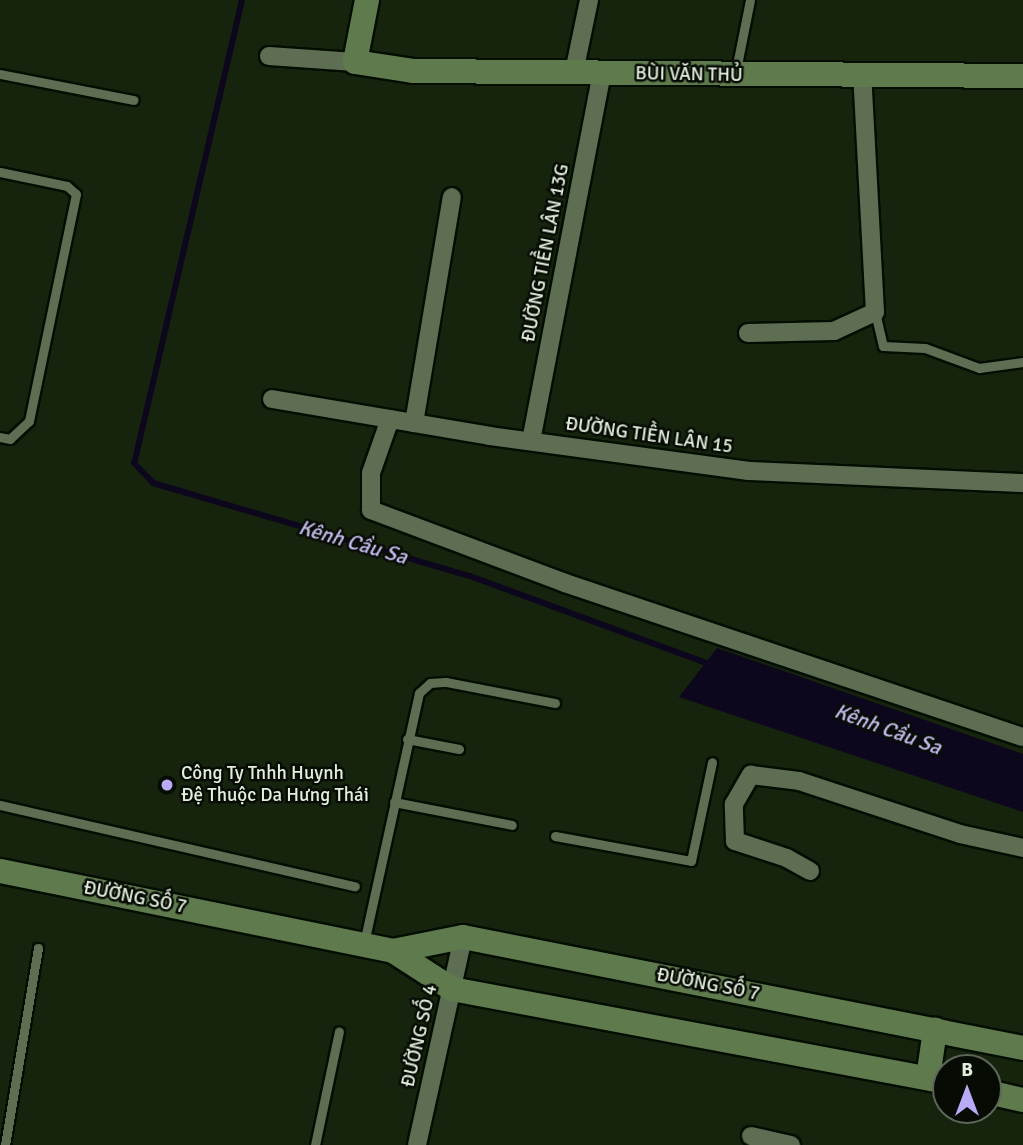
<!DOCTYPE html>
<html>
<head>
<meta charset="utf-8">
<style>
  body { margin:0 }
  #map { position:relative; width:1023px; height:1145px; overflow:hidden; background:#16240d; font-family:Signika,sans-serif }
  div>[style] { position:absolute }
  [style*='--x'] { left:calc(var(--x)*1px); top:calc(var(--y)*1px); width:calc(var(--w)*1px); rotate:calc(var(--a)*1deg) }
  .water>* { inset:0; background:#0d071d }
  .stream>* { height:6px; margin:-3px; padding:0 3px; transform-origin:3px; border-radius:3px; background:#0d071d }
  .roads { filter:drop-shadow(2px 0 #030d00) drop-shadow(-2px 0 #030d00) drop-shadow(0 2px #030d00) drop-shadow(0 -2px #030d00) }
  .lane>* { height:9px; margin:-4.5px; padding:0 4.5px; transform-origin:4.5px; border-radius:4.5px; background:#5d6e53 }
  .street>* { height:18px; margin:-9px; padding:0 9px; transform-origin:9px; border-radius:9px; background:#5d6e53 }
  .secondary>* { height:24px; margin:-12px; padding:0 12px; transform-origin:12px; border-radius:12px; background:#5f7b4d }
  .dots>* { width:19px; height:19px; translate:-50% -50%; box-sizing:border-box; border:4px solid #060c03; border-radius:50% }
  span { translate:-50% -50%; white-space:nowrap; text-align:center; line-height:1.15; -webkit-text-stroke:5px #060c03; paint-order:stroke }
  .street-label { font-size:19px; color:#e3eddd }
  .poi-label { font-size:19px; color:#e3eddd }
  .left { translate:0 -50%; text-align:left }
  .water-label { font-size:21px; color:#c3baef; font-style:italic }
  .north { position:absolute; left:932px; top:1054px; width:70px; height:70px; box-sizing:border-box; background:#060c03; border:2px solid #5e665a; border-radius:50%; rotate:0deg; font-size:19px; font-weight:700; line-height:28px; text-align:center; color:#e3eddd }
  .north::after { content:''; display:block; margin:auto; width:24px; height:32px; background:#b9abf7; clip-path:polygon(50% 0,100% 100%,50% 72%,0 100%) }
</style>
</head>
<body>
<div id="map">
  <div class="water">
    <div style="clip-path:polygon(717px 648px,1023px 754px,1023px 812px,679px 697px)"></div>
  </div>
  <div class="stream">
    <div style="--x:242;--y:0;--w:475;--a:103.1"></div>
    <div style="--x:134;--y:463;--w:28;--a:46"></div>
    <div style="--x:153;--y:483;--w:330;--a:16.4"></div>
    <div style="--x:470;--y:576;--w:258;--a:20.2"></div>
  </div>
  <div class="roads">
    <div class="lane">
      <div style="--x:736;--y:70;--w:71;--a:-78.7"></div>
      <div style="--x:0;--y:74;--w:136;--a:11"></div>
      <div style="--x:0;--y:172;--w:68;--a:11.8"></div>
      <div style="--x:67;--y:186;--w:12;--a:42"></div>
      <div style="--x:76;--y:194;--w:232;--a:101.7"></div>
      <div style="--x:29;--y:421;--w:26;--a:137"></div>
      <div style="--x:10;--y:439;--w:10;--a:-169"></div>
      <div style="--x:875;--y:312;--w:35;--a:77"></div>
      <div style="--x:883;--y:346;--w:42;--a:2.7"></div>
      <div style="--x:925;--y:348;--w:58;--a:20.3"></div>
      <div style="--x:979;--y:368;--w:44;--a:-7.8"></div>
      <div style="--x:407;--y:739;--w:53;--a:10.9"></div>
      <div style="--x:394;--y:802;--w:120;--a:11"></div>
      <div style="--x:0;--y:805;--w:364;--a:12.9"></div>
      <div style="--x:555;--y:836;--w:138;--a:10.4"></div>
      <div style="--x:691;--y:861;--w:101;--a:-78"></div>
      <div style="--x:364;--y:943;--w:256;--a:-77.6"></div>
      <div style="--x:419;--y:693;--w:15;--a:-42"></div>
      <div style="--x:430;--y:683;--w:16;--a:-4"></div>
      <div style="--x:446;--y:682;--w:111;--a:10.9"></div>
      <div style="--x:5;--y:1145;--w:200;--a:-80.5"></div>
      <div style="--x:315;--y:1145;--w:116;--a:-78.1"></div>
    </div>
    <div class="street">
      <div style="--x:269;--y:56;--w:86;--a:4"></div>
      <div style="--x:574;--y:72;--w:74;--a:-78.2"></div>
      <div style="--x:748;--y:333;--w:86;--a:-1.3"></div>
      <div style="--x:834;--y:331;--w:45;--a:-24.9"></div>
      <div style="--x:875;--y:312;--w:237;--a:-93.1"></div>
      <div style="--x:272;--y:399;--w:221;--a:9.6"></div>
      <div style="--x:490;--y:436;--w:260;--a:7.7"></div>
      <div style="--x:748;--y:471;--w:275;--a:2.5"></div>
      <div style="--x:390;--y:419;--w:57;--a:109.4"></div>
      <div style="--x:371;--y:473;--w:37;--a:90"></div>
      <div style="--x:371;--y:510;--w:207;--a:20.6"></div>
      <div style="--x:565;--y:583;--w:483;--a:18.6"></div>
      <div style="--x:414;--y:423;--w:229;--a:-80.5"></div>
      <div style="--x:531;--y:441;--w:375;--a:-79.1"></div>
      <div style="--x:810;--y:871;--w:26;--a:-151"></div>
      <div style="--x:787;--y:858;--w:55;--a:-161.9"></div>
      <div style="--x:735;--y:841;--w:37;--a:-92"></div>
      <div style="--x:734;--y:804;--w:34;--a:-60"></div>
      <div style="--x:751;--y:775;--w:48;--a:7.1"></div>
      <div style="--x:799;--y:781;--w:169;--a:18.2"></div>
      <div style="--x:960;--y:834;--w:65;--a:12.5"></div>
      <div style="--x:751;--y:1136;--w:41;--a:12.7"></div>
      <div style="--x:417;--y:1145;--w:213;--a:-77.5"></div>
    </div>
    <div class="secondary">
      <div style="--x:367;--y:0;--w:63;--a:101"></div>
      <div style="--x:355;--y:62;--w:60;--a:8.7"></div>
      <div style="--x:414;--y:71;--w:609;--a:0.47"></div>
      <div style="--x:0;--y:871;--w:401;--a:11.5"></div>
      <div style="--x:393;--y:951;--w:70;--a:32.8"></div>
      <div style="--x:452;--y:989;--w:503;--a:10.66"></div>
      <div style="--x:393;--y:951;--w:71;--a:-11.3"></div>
      <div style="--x:463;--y:937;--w:571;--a:11.21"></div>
      <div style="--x:928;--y:1078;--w:49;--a:-81.7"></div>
      <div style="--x:988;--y:1092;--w:36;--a:13"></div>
    </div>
  </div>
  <div class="dots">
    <div style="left:167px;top:785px;background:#b9abf7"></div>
  </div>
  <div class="street-label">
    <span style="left:689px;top:75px;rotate:1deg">BÙI VĂN THỦ</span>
    <span style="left:546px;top:253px;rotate:-79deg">ĐƯỜNG TIỀN LÂN 13G</span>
    <span style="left:649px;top:436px;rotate:8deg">ĐƯỜNG TIỀN LÂN 15</span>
    <span style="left:135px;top:898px;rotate:11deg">ĐƯỜNG SỐ 7</span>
    <span style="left:708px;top:985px;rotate:11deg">ĐƯỜNG SỐ 7</span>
    <span style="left:420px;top:1036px;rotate:-77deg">ĐƯỜNG SỐ 4</span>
  </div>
  <div class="poi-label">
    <span class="left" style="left:181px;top:785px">Công Ty Tnhh Huynh<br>Đệ Thuộc Da Hưng Thái</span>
  </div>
  <div class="water-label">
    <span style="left:353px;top:542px;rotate:16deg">Kênh Cầu Sa</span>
    <span style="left:888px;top:729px;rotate:20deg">Kênh Cầu Sa</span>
  </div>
  <div class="north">B</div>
</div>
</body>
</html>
